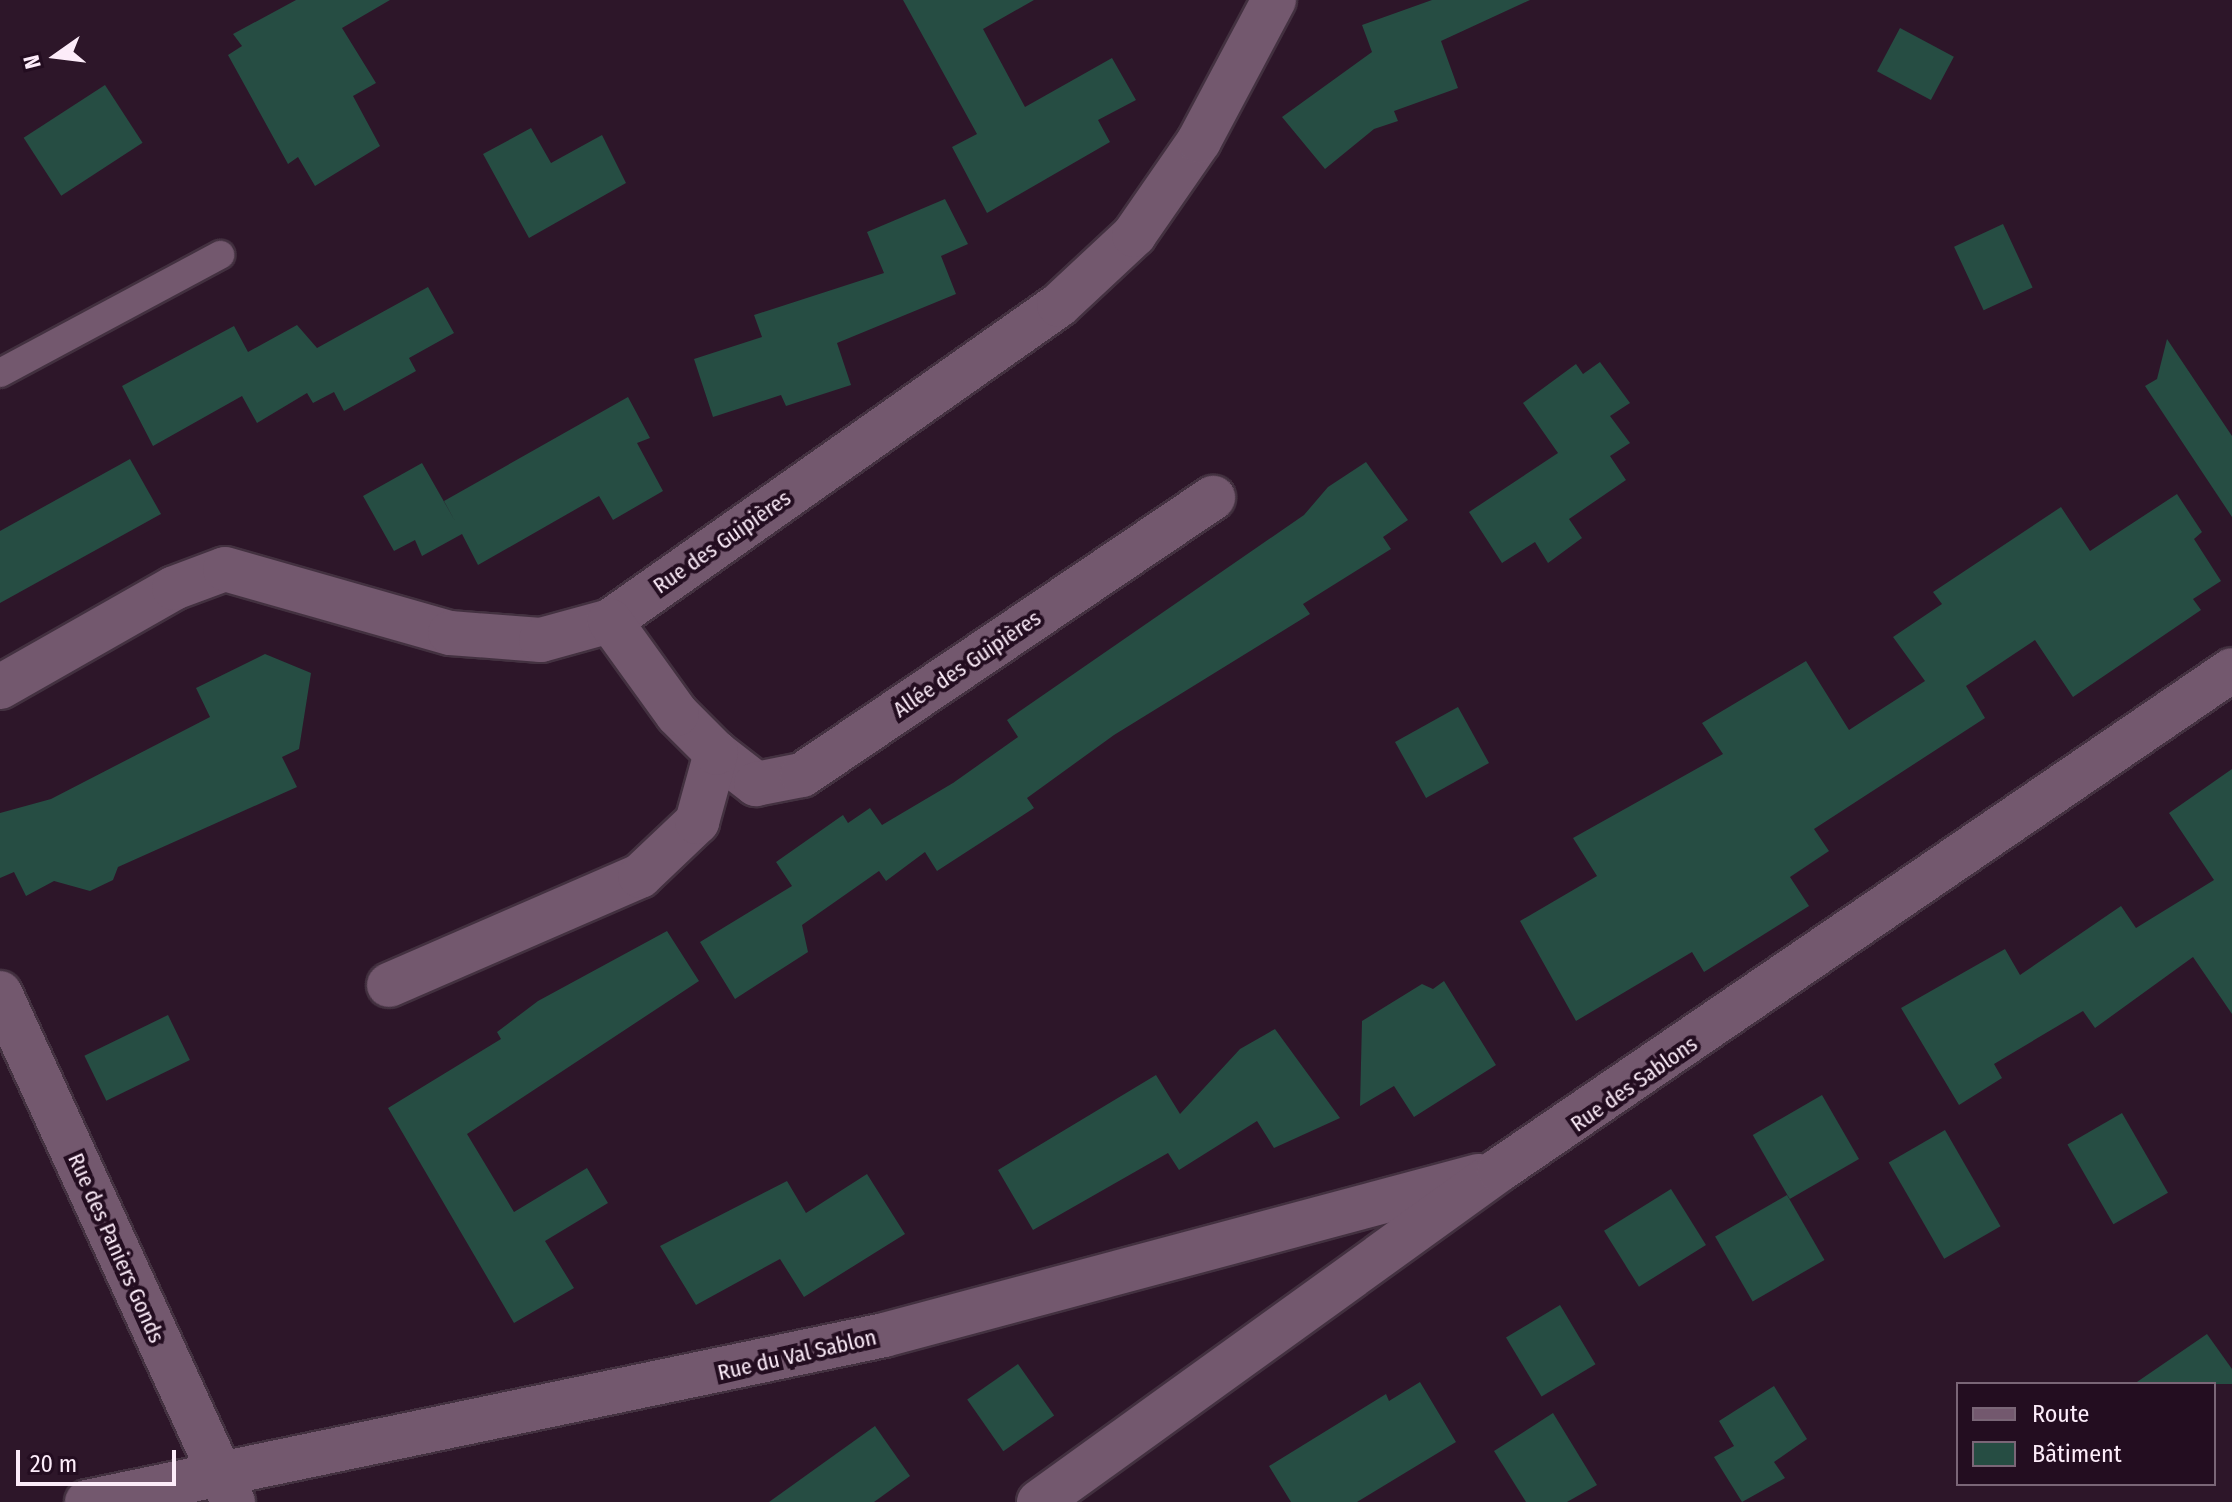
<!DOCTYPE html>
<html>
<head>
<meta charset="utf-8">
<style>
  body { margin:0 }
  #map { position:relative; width:2232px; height:1502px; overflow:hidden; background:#2d1629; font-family:"Fira Sans Condensed",sans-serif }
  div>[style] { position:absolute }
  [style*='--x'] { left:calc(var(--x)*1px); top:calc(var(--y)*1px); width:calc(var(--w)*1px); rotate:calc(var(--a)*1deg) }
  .building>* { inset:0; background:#264d43; transform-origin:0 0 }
  .roads { filter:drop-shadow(2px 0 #433140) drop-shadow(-2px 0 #433140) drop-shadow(0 2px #433140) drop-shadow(0 -2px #433140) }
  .lane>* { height:28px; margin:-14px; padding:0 14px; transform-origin:14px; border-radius:14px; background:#73586e }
  .street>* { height:44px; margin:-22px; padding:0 22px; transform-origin:22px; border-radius:22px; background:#73586e }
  span { translate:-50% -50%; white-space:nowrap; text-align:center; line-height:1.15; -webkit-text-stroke:8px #230d20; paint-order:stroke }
  .street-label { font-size:22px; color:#fcecf9 }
  .legend { position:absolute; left:1956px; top:1382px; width:260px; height:104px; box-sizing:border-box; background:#230d20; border:2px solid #7a6677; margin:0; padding:10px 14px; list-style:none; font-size:24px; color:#fcecf9 }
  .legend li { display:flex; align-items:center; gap:16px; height:40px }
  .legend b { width:40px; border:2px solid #7a6677 }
  .north { position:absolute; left:16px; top:16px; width:80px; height:80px; -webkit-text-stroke:6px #230d20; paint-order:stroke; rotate:256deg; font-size:22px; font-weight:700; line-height:32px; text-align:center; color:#fcecf9 }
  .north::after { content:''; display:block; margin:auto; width:28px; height:36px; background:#fcecf9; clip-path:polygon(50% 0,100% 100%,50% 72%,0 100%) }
  .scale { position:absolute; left:16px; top:1450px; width:160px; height:36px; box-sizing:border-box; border:4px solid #fcecf9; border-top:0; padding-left:10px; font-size:24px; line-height:28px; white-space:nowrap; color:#fcecf9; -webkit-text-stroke:6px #230d20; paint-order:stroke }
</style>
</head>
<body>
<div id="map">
  <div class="building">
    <div style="clip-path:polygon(296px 0,390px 0,342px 28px,376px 83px,353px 96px,380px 146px,315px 186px,298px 157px,288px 164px,228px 55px,242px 46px,233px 34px)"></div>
    <div style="clip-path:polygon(903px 0,1034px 0,983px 29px,1025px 107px,1112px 58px,1136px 100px,1098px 120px,1110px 142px,987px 213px,952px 147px,977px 134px)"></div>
    <div style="clip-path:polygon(1432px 0,1530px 0,1441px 41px,1458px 88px,1394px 111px,1398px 121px,1374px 129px,1325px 169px,1282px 117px,1372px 52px,1362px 25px)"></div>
    <div style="left:1900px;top:28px;width:61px;height:49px;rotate:28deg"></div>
    <div style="left:105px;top:85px;width:69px;height:97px;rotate:57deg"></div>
    <div style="clip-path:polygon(531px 128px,551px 163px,602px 135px,626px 183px,529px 238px,483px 154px)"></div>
    <div style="clip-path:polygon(945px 199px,968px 244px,941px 256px,956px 294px,837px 343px,851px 385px,786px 406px,781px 395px,713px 417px,694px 359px,762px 337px,754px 315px,884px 273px,867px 232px)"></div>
    <div style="left:2003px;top:224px;width:70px;height:54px;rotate:65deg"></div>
    <div style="clip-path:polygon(428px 287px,454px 333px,409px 358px,416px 371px,344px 411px,334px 392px,313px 403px,307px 393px,257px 423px,242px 396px,153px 446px,122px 386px,234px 326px,248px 352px,297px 325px,317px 348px)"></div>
    <div style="clip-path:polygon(2167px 339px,2232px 436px,2232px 517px,2145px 386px,2157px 379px)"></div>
    <div style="clip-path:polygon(1600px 362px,1630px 403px,1610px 416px,1630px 443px,1610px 456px,1626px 480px,1569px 519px,1582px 538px,1548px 563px,1535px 542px,1502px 563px,1469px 512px,1558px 453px,1523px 403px,1576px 364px,1583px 374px)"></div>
    <div style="clip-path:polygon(628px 397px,650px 438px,637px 443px,663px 491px,613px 520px,599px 496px,478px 565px,462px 534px,422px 556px,415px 540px,394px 551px,363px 496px,422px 463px,455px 521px,444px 501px)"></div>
    <div style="clip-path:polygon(130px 459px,161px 514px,0 603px,0 531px)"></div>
    <div style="clip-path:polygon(1366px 462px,1408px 520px,1383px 537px,1391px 549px,1303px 604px,1310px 614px,1114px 735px,1027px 798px,1034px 808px,937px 871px,925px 852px,886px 881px,879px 871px,802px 925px,808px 952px,735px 999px,700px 942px,792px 886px,776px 862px,843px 815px,848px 823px,870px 808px,882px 825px,953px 783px,1018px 737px,1007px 720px,1304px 515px,1328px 487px)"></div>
    <div style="clip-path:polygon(2177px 494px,2202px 532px,2194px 539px,2221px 581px,2193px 599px,2201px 610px,2073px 697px,2035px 640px,1966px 686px,1985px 718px,1814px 829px,1829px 851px,1790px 877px,1809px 906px,1704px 972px,1692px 952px,1576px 1021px,1520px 921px,1597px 876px,1573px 838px,1723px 754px,1702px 723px,1806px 661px,1849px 730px,1925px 681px,1893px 637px,1942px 604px,1933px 592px,2061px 507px,2090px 551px)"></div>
    <div style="clip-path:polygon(265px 654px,311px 673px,299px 749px,282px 757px,297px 787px,118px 867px,113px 880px,90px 891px,54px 881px,26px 896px,14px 872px,0 878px,0 813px,51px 799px,210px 717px,196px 688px)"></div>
    <div style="left:1458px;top:707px;width:64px;height:72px;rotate:61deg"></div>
    <div style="clip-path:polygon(2232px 769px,2232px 1014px,2193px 957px,2095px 1028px,2083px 1011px,1994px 1064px,2002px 1078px,1959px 1105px,1901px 1008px,2005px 949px,2020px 975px,2121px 906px,2136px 928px,2214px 880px,2169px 813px)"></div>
    <div style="clip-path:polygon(667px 931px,699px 981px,467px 1134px,514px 1212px,587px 1168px,608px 1203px,545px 1241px,574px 1288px,514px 1323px,388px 1108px,501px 1039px,497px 1032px,538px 1001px)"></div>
    <div style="clip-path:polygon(1444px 981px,1496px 1065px,1414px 1117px,1394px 1086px,1360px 1106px,1362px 1021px,1422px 984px,1433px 989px)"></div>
    <div style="left:168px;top:1015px;width:50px;height:93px;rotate:64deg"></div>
    <div style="clip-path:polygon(1275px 1029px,1340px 1118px,1274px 1148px,1257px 1121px,1179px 1170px,1168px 1153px,1033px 1230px,998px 1170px,1156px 1075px,1180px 1114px,1240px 1049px)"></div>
    <div style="left:1822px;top:1095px;width:74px;height:80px;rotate:60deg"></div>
    <div style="left:2122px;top:1113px;width:92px;height:63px;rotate:60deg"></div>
    <div style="left:1945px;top:1130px;width:111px;height:65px;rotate:60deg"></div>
    <div style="clip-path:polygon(867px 1174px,905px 1234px,804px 1297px,780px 1259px,696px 1305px,660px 1246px,787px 1181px,806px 1213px)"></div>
    <div style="left:1671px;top:1189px;width:66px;height:79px;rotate:58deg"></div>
    <div style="left:1787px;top:1195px;width:75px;height:83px;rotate:60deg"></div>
    <div style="left:1560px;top:1305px;width:69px;height:63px;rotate:59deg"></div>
    <div style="clip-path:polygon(2207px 1334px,2232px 1369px,2232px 1384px,2134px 1384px)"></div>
    <div style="left:1018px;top:1364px;width:63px;height:62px;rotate:55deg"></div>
    <div style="clip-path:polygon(1420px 1382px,1456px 1442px,1357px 1502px,1291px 1502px,1269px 1466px,1386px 1394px,1389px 1401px)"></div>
    <div style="clip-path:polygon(1774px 1386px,1807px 1439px,1774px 1462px,1785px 1478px,1742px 1502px,1714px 1457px,1734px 1446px,1719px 1421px)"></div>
    <div style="clip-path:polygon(1553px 1413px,1597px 1485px,1567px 1502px,1526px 1502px,1494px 1451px)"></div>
    <div style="clip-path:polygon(875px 1426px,910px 1476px,874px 1502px,769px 1502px)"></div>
  </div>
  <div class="roads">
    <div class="lane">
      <div style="--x:0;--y:373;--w:250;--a:-28.2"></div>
    </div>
    <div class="street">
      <div style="--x:0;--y:687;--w:200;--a:-29.6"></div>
      <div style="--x:174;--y:588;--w:54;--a:-20.4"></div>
      <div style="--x:225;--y:569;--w:234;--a:15.9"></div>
      <div style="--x:450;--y:633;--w:91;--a:4.4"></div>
      <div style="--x:541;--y:640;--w:72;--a:-15.4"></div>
      <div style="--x:610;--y:621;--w:549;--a:-35.14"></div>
      <div style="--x:1059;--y:305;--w:103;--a:-43"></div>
      <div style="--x:1134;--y:235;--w:114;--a:-55.3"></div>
      <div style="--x:1199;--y:141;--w:160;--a:-62"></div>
      <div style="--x:716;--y:753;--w:51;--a:37.8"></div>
      <div style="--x:756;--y:784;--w:47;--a:-11.1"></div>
      <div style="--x:802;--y:775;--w:496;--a:-34"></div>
      <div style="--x:389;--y:985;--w:274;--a:-23.5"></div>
      <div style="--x:640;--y:876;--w:79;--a:-43.5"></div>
      <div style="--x:697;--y:822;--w:72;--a:-74.6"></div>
      <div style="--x:716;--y:753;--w:55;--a:-135"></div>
      <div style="--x:677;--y:714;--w:115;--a:-125.8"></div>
      <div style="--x:0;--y:993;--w:560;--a:65.4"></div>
      <div style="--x:87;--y:1502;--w:814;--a:-11.83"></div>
      <div style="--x:884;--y:1335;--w:615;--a:-14.99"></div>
      <div style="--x:1039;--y:1502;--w:567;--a:-35.82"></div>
      <div style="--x:1499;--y:1170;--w:887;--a:-34.3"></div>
    </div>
  </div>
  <div class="street-label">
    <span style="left:722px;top:542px;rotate:-35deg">Rue des Guipières</span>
    <span style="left:967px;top:664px;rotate:-34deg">Allée des Guipières</span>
    <span style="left:1634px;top:1084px;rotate:-35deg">Rue des Sablons</span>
    <span style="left:116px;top:1248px;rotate:66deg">Rue des Paniers Gonds</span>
    <span style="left:797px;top:1355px;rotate:-13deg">Rue du Val Sablon</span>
  </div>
  <ul class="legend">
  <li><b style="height:10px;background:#73586e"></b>Route</li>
  <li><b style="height:22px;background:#264d43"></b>Bâtiment</li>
  </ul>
  <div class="north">N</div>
  <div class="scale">20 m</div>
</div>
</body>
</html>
